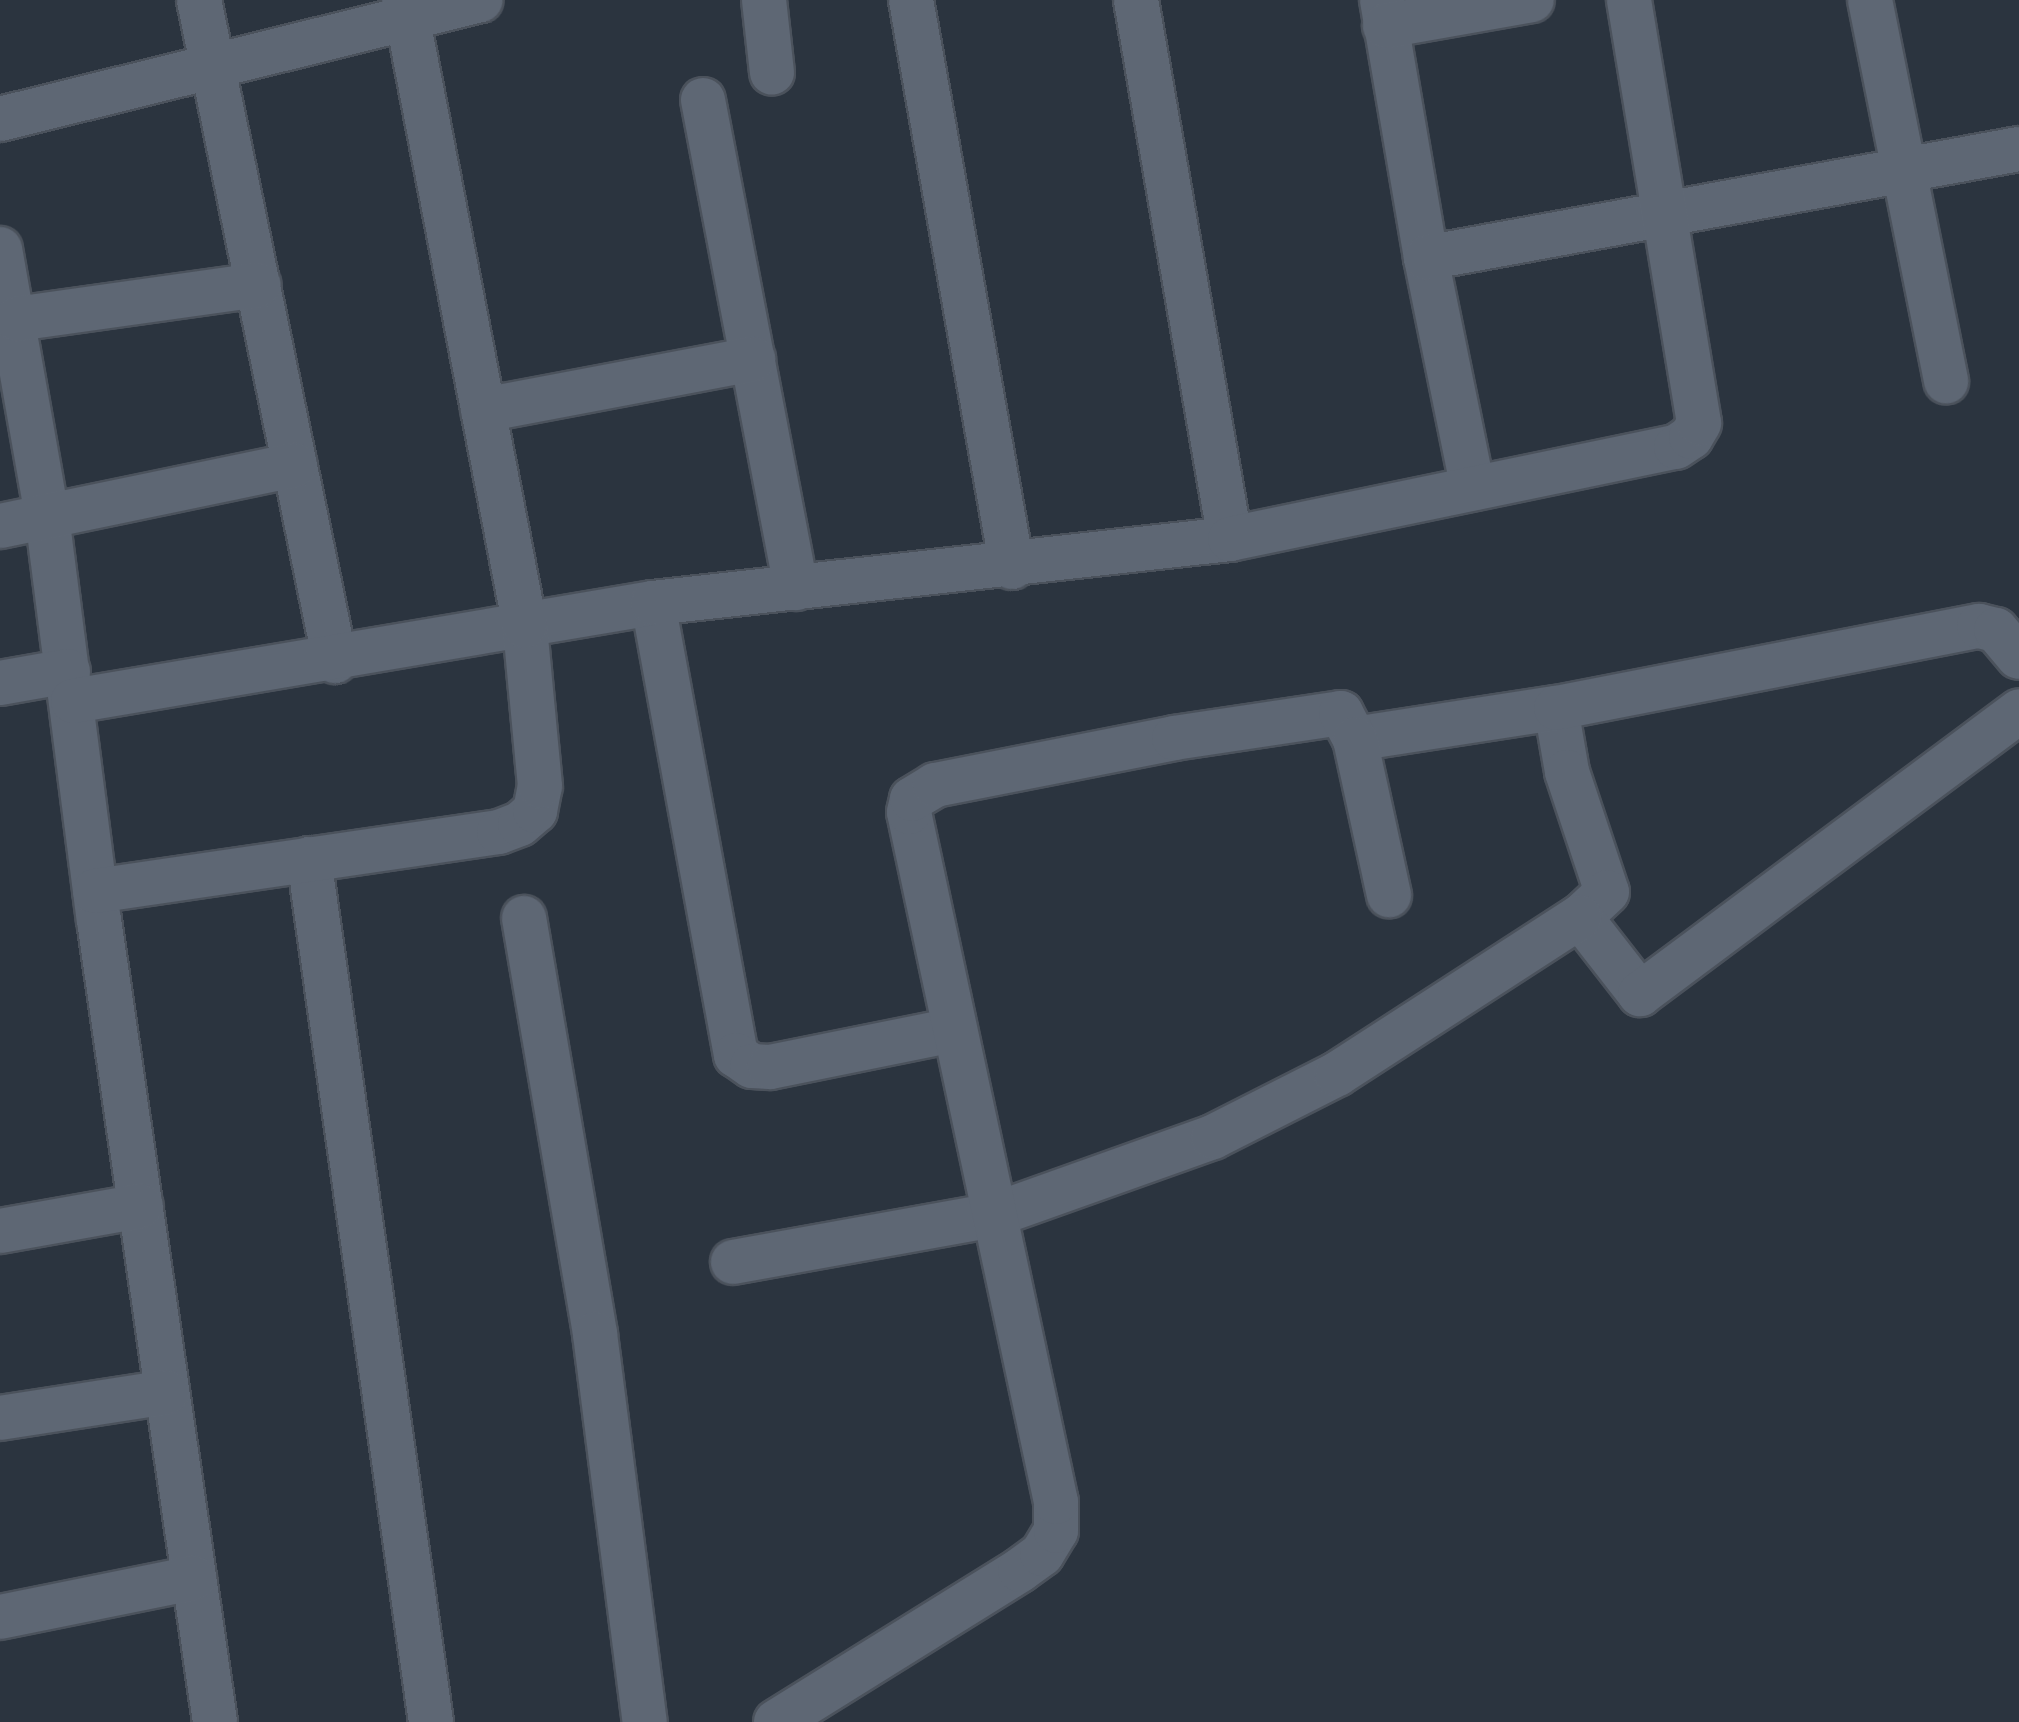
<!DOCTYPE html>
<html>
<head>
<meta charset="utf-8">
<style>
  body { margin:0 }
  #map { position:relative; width:2019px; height:1722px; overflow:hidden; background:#2b343f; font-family:"Fira Sans Condensed",sans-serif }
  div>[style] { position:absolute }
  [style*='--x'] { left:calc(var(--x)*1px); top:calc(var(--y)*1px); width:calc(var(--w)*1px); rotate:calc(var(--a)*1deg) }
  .roads { filter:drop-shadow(2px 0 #4b525c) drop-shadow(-2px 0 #4b525c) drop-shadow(0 2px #4b525c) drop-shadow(0 -2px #4b525c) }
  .minor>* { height:44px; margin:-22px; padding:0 22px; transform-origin:22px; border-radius:22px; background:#5e6774 }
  span { translate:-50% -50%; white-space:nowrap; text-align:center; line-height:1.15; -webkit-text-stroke:8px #2b343f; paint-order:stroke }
</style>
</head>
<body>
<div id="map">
  <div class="roads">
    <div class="minor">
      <div style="--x:199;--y:0;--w:675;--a:78.37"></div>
      <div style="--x:764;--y:0;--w:73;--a:83.7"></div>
      <div style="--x:911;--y:0;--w:576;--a:79.9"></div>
      <div style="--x:1136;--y:0;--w:547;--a:80.11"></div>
      <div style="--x:1382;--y:0;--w:262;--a:80.3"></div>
      <div style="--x:1426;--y:258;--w:235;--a:78.5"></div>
      <div style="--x:1870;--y:0;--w:389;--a:78.7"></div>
      <div style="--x:1385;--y:26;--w:149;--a:-10"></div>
      <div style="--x:703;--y:100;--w:497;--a:79.2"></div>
      <div style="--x:0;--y:119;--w:495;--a:-13.9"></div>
      <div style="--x:0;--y:249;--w:271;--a:80"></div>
      <div style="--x:47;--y:516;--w:407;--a:82.7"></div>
      <div style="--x:99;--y:920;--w:810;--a:81.77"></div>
      <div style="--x:1426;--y:258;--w:603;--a:-10.42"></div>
      <div style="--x:16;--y:319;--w:245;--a:-8"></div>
      <div style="--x:483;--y:410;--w:275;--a:-10.7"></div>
      <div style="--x:0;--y:526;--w:301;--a:-11.7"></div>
      <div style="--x:653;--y:603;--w:460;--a:79.6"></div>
      <div style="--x:736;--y:1055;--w:19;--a:35"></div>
      <div style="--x:752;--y:1066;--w:18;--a:3"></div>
      <div style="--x:770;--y:1067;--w:188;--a:-11.4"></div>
      <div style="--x:0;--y:683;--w:69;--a:-10"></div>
      <div style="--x:73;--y:701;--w:588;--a:-9.59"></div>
      <div style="--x:653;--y:603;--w:581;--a:-6.33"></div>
      <div style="--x:1230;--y:539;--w:455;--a:-11.7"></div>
      <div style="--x:1676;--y:447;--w:18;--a:-34"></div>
      <div style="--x:1691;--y:437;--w:16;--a:-60"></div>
      <div style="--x:1699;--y:423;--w:429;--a:-99.4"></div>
      <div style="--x:1556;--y:708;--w:65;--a:80.2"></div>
      <div style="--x:1567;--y:772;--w:126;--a:71.6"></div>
      <div style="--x:1607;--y:892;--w:37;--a:137"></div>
      <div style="--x:1580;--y:917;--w:98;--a:52.1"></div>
      <div style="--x:1640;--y:994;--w:473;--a:-36.7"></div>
      <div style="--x:1355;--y:739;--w:203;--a:-8.8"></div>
      <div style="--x:1556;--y:708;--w:431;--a:-11"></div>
      <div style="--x:1979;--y:626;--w:17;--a:13"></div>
      <div style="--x:1996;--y:630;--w:35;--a:50"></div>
      <div style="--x:309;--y:859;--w:872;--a:81.95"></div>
      <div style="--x:95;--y:891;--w:408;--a:-8.3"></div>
      <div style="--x:499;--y:832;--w:22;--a:-21"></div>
      <div style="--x:520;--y:824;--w:20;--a:-41"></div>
      <div style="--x:535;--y:811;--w:25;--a:-79"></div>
      <div style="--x:540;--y:786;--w:161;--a:-95.4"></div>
      <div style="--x:525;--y:626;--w:638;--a:-100.94"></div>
      <div style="--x:524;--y:918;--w:422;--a:80.3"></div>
      <div style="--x:595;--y:1334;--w:391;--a:82.7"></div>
      <div style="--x:0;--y:1231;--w:143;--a:-10.1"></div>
      <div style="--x:733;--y:1262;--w:265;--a:-10.2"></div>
      <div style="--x:994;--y:1215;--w:232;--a:-19.6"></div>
      <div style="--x:1213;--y:1137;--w:139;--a:-26.9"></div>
      <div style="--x:1337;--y:1074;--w:289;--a:-32.9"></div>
      <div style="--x:0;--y:1418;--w:169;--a:-8.8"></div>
      <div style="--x:0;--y:1617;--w:198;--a:-11.4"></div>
      <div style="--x:776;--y:1722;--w:287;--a:-31.9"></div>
      <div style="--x:1020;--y:1570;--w:27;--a:-36"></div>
      <div style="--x:1042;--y:1554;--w:27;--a:-59"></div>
      <div style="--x:1056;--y:1531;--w:29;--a:-90"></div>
      <div style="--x:1056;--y:1502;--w:705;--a:-102.03"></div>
      <div style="--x:909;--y:812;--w:13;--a:-77"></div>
      <div style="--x:912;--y:799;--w:27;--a:-31"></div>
      <div style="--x:935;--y:785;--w:244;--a:-11.1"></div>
      <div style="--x:1174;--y:738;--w:169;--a:-8.5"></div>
      <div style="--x:1341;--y:713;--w:30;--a:62"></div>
      <div style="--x:1355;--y:739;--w:160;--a:77.7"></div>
    </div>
  </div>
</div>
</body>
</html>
